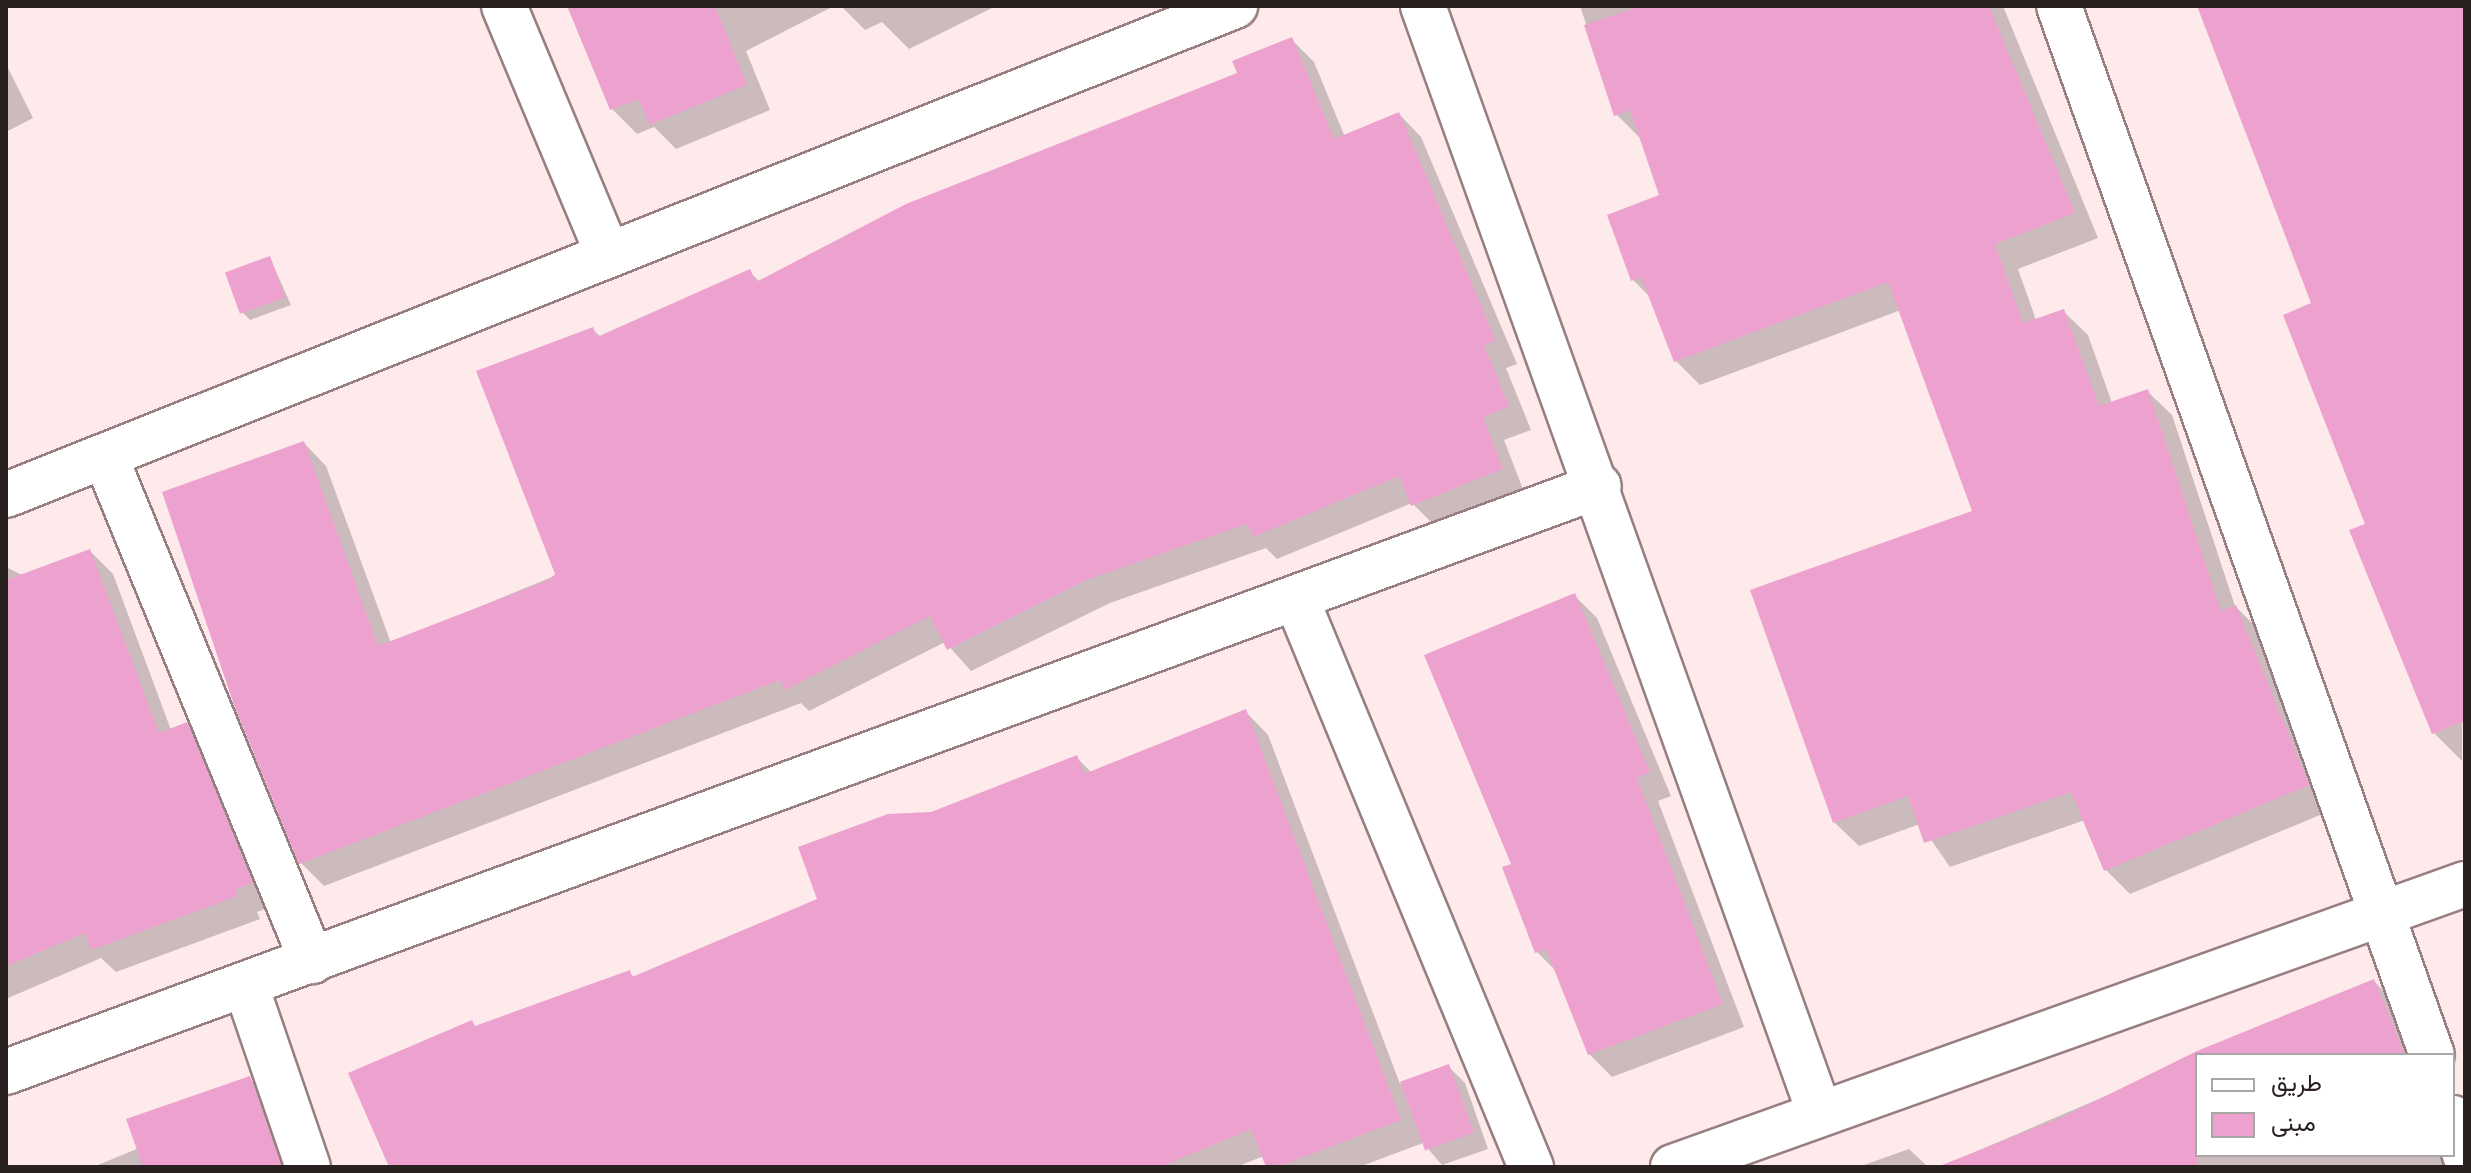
<!DOCTYPE html>
<html>
<head>
<meta charset="utf-8">
<style>
  body { margin:0 }
  #map { position:relative; width:2471px; height:1173px; overflow:hidden; background:#ffeaeb; font-family:"PT Serif",Vazirmatn,serif }
  div>[style] { position:absolute }
  [style*='--x'] { left:calc(var(--x)*1px); top:calc(var(--y)*1px); width:calc(var(--w)*1px); rotate:calc(var(--a)*1deg) }
  .shadow>* { inset:0; background:#0003 }
  .building>* { inset:0; background:#eda1cf; transform-origin:0 0 }
  .roads { filter:drop-shadow(2px 0 #977f81) drop-shadow(-2px 0 #977f81) drop-shadow(0 2px #977f81) drop-shadow(0 -2px #977f81) }
  .minor>* { height:44px; margin:-22px; padding:0 22px; transform-origin:22px; border-radius:22px; background:#fff }
  span { translate:-50% -50%; white-space:nowrap; text-align:center; line-height:1.15; -webkit-text-stroke:6px #fff; paint-order:stroke }
  .frame { position:absolute; inset:0; border:8px solid #292020; pointer-events:none }
  .legend { position:absolute; left:2195px; top:1053px; width:260px; height:104px; box-sizing:border-box; background:#fff; border:2px solid #a9a6a6; margin:0; padding:10px 14px; list-style:none; font-size:24px; color:#292020 }
  .legend li { display:flex; align-items:center; gap:16px; height:40px }
  .legend b { width:40px; border:2px solid #a9a6a6 }
</style>
</head>
<body>
<div id="map">
  <div class="shadow">
    <div style="clip-path:polygon(569px 6px,834px 6px,746px 51px,770px 110px,676px 149px,654px 127px,637px 134px,612px 109px)"></div>
    <div style="clip-path:polygon(841px 6px,996px 6px,909px 49px,882px 22px,865px 30px)"></div>
    <div style="clip-path:polygon(1580px 6px,2003px 6px,2098px 238px,2018px 269px,2036px 320px,2063px 311px,2088px 335px,2112px 403px,2147px 391px,2172px 415px,2235px 606px,2260px 631px,2332px 810px,2130px 894px,2106px 870px,2085px 820px,1950px 867px,1920px 824px,1859px 846px,1834px 822px,1975px 513px,1901px 310px,1700px 385px,1676px 361px,1652px 299px,1633px 280px,1662px 196px,1641px 139px,1616px 114px)"></div>
    <div style="clip-path:polygon(2198px 6px,2465px 6px,2462px 761px,2434px 733px,2368px 525px,2314px 304px)"></div>
    <div style="clip-path:polygon(1291px 39px,1314px 62px,1345px 137px,1399px 114px,1421px 137px,1517px 364px,1506px 368px,1531px 430px,1504px 440px,1524px 492px,1436px 527px,1412px 503px,1277px 559px,1266px 548px,1110px 603px,971px 671px,945px 642px,809px 711px,801px 703px,324px 886px,301px 863px,304px 443px,326px 466px,391px 643px,557px 575px,592px 329px,601px 337px,750px 272px,760px 282px,1240px 74px)"></div>
    <div style="clip-path:polygon(6px 64px,33px 118px,6px 132px)"></div>
    <div style="clip-path:polygon(270px 258px,291px 305px,250px 320px,242px 312px)"></div>
    <div style="clip-path:polygon(90px 551px,113px 574px,171px 730px,187px 725px,210px 748px,274px 906px,257px 912px,260px 919px,116px 972px,101px 958px,6px 999px,6px 567px,24px 576px)"></div>
    <div style="clip-path:polygon(1574px 595px,1597px 618px,1671px 796px,1658px 801px,1744px 1027px,1612px 1077px,1589px 1054px,1558px 973px,1537px 952px,1514px 865px)"></div>
    <div style="clip-path:polygon(1246px 712px,1268px 735px,1400px 1084px,1449px 1067px,1465px 1083px,1488px 1149px,1442px 1165px,1423px 1143px,1359px 1167px,1268px 1167px,1264px 1156px,1236px 1167px,391px 1167px,472px 1023px,477px 1028px,629px 972px,635px 978px,819px 900px,932px 814px,1076px 757px,1092px 773px)"></div>
    <div style="clip-path:polygon(2374px 981px,2396px 1004px,2415px 1055px,2202px 1055px)"></div>
    <div style="clip-path:polygon(2197px 1057px,2197px 1155px,2453px 1155px,2457px 1167px,1940px 1167px)"></div>
    <div style="clip-path:polygon(250px 1079px,273px 1101px,299px 1167px,93px 1167px,139px 1148px)"></div>
    <div style="clip-path:polygon(1909px 1149px,1928px 1167px,1858px 1167px)"></div>
  </div>
  <div class="building">
    <div style="clip-path:polygon(567px 6px,715px 6px,747px 85px,649px 125px,639px 99px,610px 110px)"></div>
    <div style="clip-path:polygon(1642px 6px,1989px 6px,2075px 213px,1995px 244px,2023px 323px,2064px 309px,2099px 406px,2148px 389px,2221px 611px,2236px 605px,2309px 785px,2104px 871px,2071px 792px,1924px 843px,1908px 796px,1833px 823px,1750px 590px,1972px 511px,1888px 282px,1674px 362px,1641px 277px,1631px 281px,1607px 215px,1659px 195px,1630px 110px,1614px 116px,1584px 25px)"></div>
    <div style="clip-path:polygon(2197px 6px,2465px 6px,2465px 721px,2432px 734px,2349px 530px,2365px 524px,2283px 315px,2311px 303px)"></div>
    <div style="clip-path:polygon(1292px 37px,1334px 139px,1399px 112px,1496px 341px,1484px 345px,1509px 407px,1483px 417px,1503px 469px,1411px 506px,1399px 476px,1253px 537px,1247px 524px,1086px 580px,947px 650px,930px 616px,785px 690px,780px 680px,299px 864px,234px 705px,162px 492px,304px 441px,378px 646px,549px 580px,555px 574px,476px 371px,593px 327px,597px 337px,750px 269px,756px 282px,906px 204px,1237px 73px,1232px 61px)"></div>
    <div style="left:270px;top:256px;width:44px;height:48px;rotate:70deg"></div>
    <div style="clip-path:polygon(90px 549px,159px 733px,187px 722px,253px 883px,235px 889px,238px 896px,91px 950px,85px 933px,6px 966px,6px 580px)"></div>
    <div style="clip-path:polygon(1575px 593px,1650px 772px,1637px 778px,1723px 1004px,1588px 1055px,1546px 949px,1535px 953px,1502px 867px,1511px 864px,1424px 655px)"></div>
    <div style="clip-path:polygon(1246px 709px,1401px 1120px,1277px 1167px,1266px 1167px,1251px 1129px,1160px 1167px,389px 1167px,348px 1073px,472px 1020px,475px 1026px,630px 970px,632px 977px,817px 899px,798px 847px,888px 814px,931px 812px,1077px 755px,1084px 774px)"></div>
    <div style="clip-path:polygon(2374px 979px,2405px 1055px,2197px 1055px,2197px 1167px,1937px 1167px,2063px 1117px,2197px 1051px)"></div>
    <div style="left:1449px;top:1064px;width:73px;height:52px;rotate:70deg"></div>
    <div style="clip-path:polygon(250px 1076px,282px 1167px,143px 1167px,126px 1119px)"></div>
  </div>
  <div class="roads">
    <div class="minor">
      <div style="--x:504;--y:6;--w:270;--a:67.3"></div>
      <div style="--x:1423;--y:6;--w:1177;--a:70.29"></div>
      <div style="--x:2059;--y:6;--w:1113;--a:70.43"></div>
      <div style="--x:105;--y:456;--w:546;--a:67.71"></div>
      <div style="--x:6;--y:495;--w:1323;--a:-21.7"></div>
      <div style="--x:1296;--y:598;--w:616;--a:67.56"></div>
      <div style="--x:246;--y:986;--w:191;--a:71.1"></div>
      <div style="--x:6;--y:1072;--w:1697;--a:-20.2"></div>
      <div style="--x:2453;--y:1118;--w:39;--a:72"></div>
      <div style="--x:1673;--y:1167;--w:841;--a:-19.66"></div>
    </div>
  </div>
  <div class="frame"></div>
  <ul class="legend">
  <li><b style="height:10px;background:#fff"></b>طريق</li>
  <li><b style="height:22px;background:#eda1cf"></b>مبنى</li>
  </ul>
</div>
</body>
</html>
